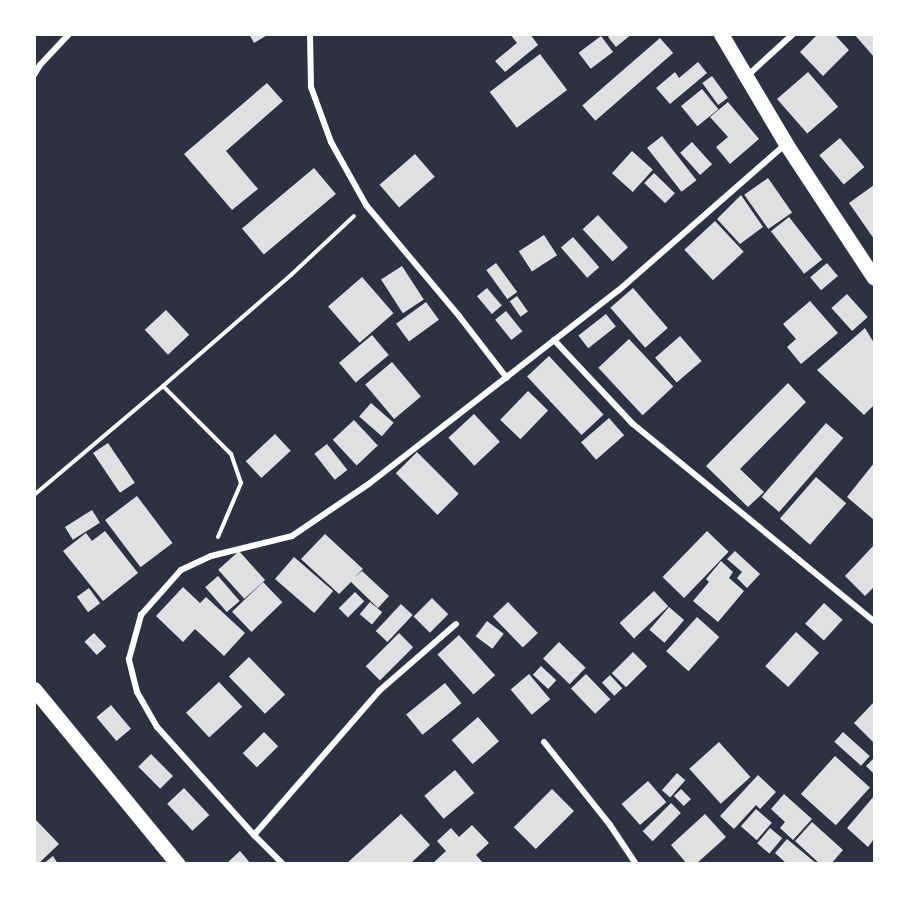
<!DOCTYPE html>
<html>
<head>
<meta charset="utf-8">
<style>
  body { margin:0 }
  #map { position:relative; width:909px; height:898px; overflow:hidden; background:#2d3142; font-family:"Titillium Web",sans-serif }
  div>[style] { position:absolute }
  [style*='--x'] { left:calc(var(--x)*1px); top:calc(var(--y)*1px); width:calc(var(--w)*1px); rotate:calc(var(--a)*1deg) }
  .building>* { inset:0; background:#e0e0e3; transform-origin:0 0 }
  .path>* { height:4px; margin:-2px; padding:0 2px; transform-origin:2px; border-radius:2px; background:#fff }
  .minor>* { height:6px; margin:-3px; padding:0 3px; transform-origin:3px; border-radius:3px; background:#fff }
  .primary>* { height:15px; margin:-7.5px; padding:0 7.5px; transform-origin:7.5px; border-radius:7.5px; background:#fff }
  span { translate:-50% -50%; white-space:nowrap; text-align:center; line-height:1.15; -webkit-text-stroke:4.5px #fff; paint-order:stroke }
  .frame { position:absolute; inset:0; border:36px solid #fff; pointer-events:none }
</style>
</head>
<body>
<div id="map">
  <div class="building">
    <div style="clip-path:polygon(249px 34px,269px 34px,254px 43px)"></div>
    <div style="clip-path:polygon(510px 34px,530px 34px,538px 45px,505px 72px,495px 61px,517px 43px)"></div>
    <div style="clip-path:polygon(611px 34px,632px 34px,616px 47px,608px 37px)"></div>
    <div style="clip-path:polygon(818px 34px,834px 34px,849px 50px,823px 76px,800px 52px)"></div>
    <div style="clip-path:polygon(854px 34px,874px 34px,874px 57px)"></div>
    <div style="left:601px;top:36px;width:20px;height:28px;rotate:53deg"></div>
    <div style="left:660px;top:38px;width:20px;height:103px;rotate:49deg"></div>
    <div style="left:540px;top:54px;width:45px;height:63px;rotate:53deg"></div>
    <div style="clip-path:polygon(698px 62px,707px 73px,670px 104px,656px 88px,675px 72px,679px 78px)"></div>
    <div style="left:808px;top:72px;width:46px;height:41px;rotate:49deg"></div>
    <div style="left:712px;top:76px;width:27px;height:12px;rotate:54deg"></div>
    <div style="clip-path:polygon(267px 83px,283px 101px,226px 151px,258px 189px,232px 210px,184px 154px)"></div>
    <div style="left:702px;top:89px;width:26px;height:27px;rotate:51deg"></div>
    <div style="clip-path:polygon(728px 102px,759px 139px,730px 164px,716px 147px,728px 137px,710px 117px)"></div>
    <div style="left:662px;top:136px;width:56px;height:19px;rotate:52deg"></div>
    <div style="left:840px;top:138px;width:38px;height:27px;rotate:50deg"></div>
    <div style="left:692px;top:142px;width:30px;height:16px;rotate:48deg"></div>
    <div style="left:632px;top:151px;width:28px;height:30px;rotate:42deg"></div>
    <div style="left:415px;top:154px;width:30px;height:47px;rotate:49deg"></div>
    <div style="left:314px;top:168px;width:34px;height:94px;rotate:50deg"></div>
    <div style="left:654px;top:173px;width:29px;height:14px;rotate:44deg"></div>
    <div style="left:768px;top:178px;width:42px;height:29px;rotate:55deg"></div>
    <div style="clip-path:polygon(874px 185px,874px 239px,849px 203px)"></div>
    <div style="clip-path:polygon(741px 195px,763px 227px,740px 244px,717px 219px)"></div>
    <div style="left:598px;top:215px;width:44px;height:21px;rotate:47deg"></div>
    <div style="left:789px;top:217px;width:54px;height:23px;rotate:52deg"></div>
    <div style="left:715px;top:221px;width:42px;height:42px;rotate:47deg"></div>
    <div style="left:544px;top:235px;width:24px;height:30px;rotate:57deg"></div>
    <div style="left:573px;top:237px;width:40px;height:16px;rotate:49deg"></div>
    <div style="left:496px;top:263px;width:36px;height:12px;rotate:54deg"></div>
    <div style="left:827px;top:263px;width:17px;height:22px;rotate:50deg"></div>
    <div style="left:402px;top:266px;width:40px;height:25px;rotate:57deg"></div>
    <div style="left:362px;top:277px;width:48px;height:45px;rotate:49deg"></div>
    <div style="left:487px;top:288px;width:23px;height:13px;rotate:50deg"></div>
    <div style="left:633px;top:288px;width:53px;height:30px;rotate:49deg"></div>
    <div style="left:847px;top:294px;width:31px;height:21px;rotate:48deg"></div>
    <div style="left:517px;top:296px;width:19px;height:9px;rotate:55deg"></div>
    <div style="clip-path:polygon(810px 301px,838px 333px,801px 364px,787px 347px,796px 339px,783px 324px)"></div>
    <div style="left:426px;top:302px;width:22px;height:37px;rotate:54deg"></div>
    <div style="left:166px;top:310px;width:34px;height:29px;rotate:47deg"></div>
    <div style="left:506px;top:311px;width:26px;height:14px;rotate:51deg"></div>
    <div style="left:606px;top:314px;width:16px;height:35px;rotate:52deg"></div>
    <div style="clip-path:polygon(865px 328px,874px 343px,874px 405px,864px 415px,817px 370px)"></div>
    <div style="left:372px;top:335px;width:26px;height:43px;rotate:50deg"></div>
    <div style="left:680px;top:336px;width:33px;height:33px;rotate:49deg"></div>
    <div style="left:629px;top:339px;width:65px;height:42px;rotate:47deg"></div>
    <div style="left:549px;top:356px;width:80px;height:30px;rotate:47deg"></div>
    <div style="left:392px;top:362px;width:45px;height:35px;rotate:50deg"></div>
    <div style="clip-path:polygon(788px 383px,806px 402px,740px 469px,764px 492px,748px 507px,706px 466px)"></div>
    <div style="left:528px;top:391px;width:28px;height:40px;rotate:44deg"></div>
    <div style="left:371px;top:403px;width:30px;height:18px;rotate:41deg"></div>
    <div style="left:474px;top:414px;width:38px;height:35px;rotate:47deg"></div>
    <div style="left:609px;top:418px;width:23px;height:37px;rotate:49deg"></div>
    <div style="left:354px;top:420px;width:35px;height:29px;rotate:47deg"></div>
    <div style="left:826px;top:423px;width:23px;height:98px;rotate:41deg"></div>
    <div style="left:275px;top:434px;width:23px;height:40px;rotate:47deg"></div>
    <div style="left:108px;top:443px;width:48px;height:18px;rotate:56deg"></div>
    <div style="left:327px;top:444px;width:33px;height:16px;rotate:52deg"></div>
    <div style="left:417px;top:452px;width:59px;height:30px;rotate:45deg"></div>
    <div style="clip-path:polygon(874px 463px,874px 520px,847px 497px)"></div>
    <div style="left:816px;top:477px;width:40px;height:55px;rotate:41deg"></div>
    <div style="left:137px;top:496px;width:59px;height:40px;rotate:53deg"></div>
    <div style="left:92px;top:510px;width:15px;height:32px;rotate:58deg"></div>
    <div style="clip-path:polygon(105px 531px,138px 573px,103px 601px,63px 551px,86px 533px,92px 541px)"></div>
    <div style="left:707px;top:531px;width:30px;height:64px;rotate:44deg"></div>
    <div style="clip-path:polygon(325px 534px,363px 569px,355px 577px,362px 571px,389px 596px,378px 608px,351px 582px,339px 594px,301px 559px)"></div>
    <div style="clip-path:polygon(874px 545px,874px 587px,865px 596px,845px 576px)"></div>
    <div style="left:239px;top:551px;width:39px;height:28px;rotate:48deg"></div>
    <div style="clip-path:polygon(735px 551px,760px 574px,747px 588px,737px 578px,742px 572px,727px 559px)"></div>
    <div style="left:294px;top:557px;width:52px;height:29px;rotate:41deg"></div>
    <div style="clip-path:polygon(721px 561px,733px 572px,729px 578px,744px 591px,718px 622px,693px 601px,709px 582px,706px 579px)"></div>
    <div style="left:218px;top:576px;width:33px;height:17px;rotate:49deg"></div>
    <div style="left:263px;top:582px;width:28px;height:43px;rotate:46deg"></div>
    <div style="clip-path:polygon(183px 587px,200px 603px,206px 597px,245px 633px,224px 656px,195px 629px,183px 642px,156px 616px)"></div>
    <div style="left:89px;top:588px;width:19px;height:15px;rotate:54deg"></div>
    <div style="left:654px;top:591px;width:21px;height:47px;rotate:47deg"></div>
    <div style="left:355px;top:592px;width:13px;height:23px;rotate:45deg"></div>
    <div style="left:432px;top:598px;width:23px;height:26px;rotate:45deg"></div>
    <div style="left:370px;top:602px;width:16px;height:16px;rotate:40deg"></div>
    <div style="left:508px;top:602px;width:43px;height:21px;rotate:46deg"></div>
    <div style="left:824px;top:603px;width:25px;height:28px;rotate:42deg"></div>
    <div style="left:401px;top:604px;width:16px;height:37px;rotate:43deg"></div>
    <div style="left:669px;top:607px;width:20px;height:30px;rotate:41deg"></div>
    <div style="left:697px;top:617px;width:30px;height:46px;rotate:42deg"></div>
    <div style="left:487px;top:621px;width:21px;height:19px;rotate:37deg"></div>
    <div style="left:796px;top:632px;width:31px;height:46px;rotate:42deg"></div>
    <div style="left:94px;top:633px;width:18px;height:13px;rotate:47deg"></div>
    <div style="left:399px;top:633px;width:20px;height:47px;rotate:45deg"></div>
    <div style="left:459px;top:635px;width:54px;height:29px;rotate:48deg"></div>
    <div style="left:559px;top:642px;width:37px;height:23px;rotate:44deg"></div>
    <div style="left:633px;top:652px;width:20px;height:30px;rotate:45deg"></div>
    <div style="left:249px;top:657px;width:52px;height:28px;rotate:46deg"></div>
    <div style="left:541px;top:666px;width:21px;height:12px;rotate:43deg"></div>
    <div style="left:529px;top:674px;width:33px;height:24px;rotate:50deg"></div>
    <div style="left:586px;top:674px;width:35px;height:21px;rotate:46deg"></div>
    <div style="left:610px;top:675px;width:18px;height:11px;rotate:47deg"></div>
    <div style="left:219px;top:682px;width:34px;height:45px;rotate:47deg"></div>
    <div style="left:445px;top:683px;width:26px;height:50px;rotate:51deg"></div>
    <div style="clip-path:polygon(874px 702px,874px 743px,854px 723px)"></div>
    <div style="left:111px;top:705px;width:31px;height:19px;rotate:50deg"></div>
    <div style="left:478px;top:717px;width:32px;height:35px;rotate:49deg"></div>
    <div style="left:264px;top:732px;width:20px;height:30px;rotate:45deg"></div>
    <div style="left:843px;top:732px;width:36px;height:13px;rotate:42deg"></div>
    <div style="left:719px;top:742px;width:47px;height:40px;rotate:48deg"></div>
    <div style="left:151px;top:754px;width:31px;height:18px;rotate:45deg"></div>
    <div style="left:835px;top:756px;width:47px;height:51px;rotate:42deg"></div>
    <div style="clip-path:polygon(874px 758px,874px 774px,866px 766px)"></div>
    <div style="left:455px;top:770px;width:30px;height:40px;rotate:50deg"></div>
    <div style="left:677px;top:773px;width:11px;height:23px;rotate:41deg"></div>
    <div style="clip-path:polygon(758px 775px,776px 792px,760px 809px,756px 805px,734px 829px,720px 816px)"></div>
    <div style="left:648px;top:781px;width:28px;height:35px;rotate:49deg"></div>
    <div style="left:184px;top:788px;width:37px;height:23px;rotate:47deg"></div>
    <div style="left:552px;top:789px;width:31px;height:54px;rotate:45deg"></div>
    <div style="left:681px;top:789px;width:14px;height:10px;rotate:45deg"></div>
    <div style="clip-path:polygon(784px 794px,812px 819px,793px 840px,780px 828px,785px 822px,771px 809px)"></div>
    <div style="clip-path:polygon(874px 796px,874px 839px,868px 847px,847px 828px)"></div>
    <div style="left:671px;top:803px;width:14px;height:40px;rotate:45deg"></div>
    <div style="left:756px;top:809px;width:21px;height:23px;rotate:41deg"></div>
    <div style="clip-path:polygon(401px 814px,430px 845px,410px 864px,346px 864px)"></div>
    <div style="clip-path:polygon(705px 814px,726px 837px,696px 864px,687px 864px,671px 845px)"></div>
    <div style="clip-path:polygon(34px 818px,59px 844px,38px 864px,34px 864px)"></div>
    <div style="clip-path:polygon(812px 822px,843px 850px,831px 864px,820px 864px,795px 841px)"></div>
    <div style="clip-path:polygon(472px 825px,489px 843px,476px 855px,484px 864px,432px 864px,446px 851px,437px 841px,451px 828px,459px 837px)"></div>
    <div style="left:770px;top:828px;width:16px;height:20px;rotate:40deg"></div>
    <div style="clip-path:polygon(787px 839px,817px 864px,787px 864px,775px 853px)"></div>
    <div style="clip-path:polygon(240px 851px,251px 864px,226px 864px)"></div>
    <div style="clip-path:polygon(53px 856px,58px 864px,43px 864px)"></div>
  </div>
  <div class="path">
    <div style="--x:34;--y:495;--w:169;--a:-40.2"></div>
    <div style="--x:218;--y:537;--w:59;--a:-66.9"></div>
    <div style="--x:241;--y:483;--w:31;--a:-109"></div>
    <div style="--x:231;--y:454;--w:96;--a:-135"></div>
    <div style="--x:163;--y:386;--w:169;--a:-40.9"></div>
    <div style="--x:291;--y:275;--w:86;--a:-43.1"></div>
  </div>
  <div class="minor">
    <div style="--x:310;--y:34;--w:53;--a:88.9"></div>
    <div style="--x:311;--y:87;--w:59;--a:70"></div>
    <div style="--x:331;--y:142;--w:72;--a:60.9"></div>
    <div style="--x:366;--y:205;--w:145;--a:50"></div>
    <div style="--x:459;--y:316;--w:78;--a:52.3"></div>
    <div style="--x:34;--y:75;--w:12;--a:-59"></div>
    <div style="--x:40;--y:65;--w:42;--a:-46.9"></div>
    <div style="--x:747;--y:76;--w:62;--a:-42.4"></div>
    <div style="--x:554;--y:340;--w:115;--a:46.8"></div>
    <div style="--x:633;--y:424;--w:311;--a:39.3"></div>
    <div style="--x:544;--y:742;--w:106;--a:51.5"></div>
    <div style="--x:610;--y:825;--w:47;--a:56.3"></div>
    <div style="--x:254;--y:835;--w:191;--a:-49"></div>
    <div style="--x:379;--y:691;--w:102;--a:-41"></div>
    <div style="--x:283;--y:864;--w:41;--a:-135"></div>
    <div style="--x:254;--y:835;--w:145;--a:-131.9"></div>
    <div style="--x:157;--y:727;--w:40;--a:-119.7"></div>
    <div style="--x:137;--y:692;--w:34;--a:-104"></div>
    <div style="--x:129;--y:659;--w:46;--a:-74.7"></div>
    <div style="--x:141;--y:615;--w:60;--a:-48.4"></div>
    <div style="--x:181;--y:570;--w:33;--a:-25"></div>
    <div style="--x:211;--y:556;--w:83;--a:-13.9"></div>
    <div style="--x:292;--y:536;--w:94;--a:-34.2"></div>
    <div style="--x:370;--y:483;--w:315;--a:-37.8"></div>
    <div style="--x:619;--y:290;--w:222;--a:-41.2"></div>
  </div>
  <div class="primary">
    <div style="--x:721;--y:34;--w:128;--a:59.4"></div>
    <div style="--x:786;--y:144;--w:160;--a:56.7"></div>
    <div style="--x:34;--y:689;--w:227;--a:50.6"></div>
  </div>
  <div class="frame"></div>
</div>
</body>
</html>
